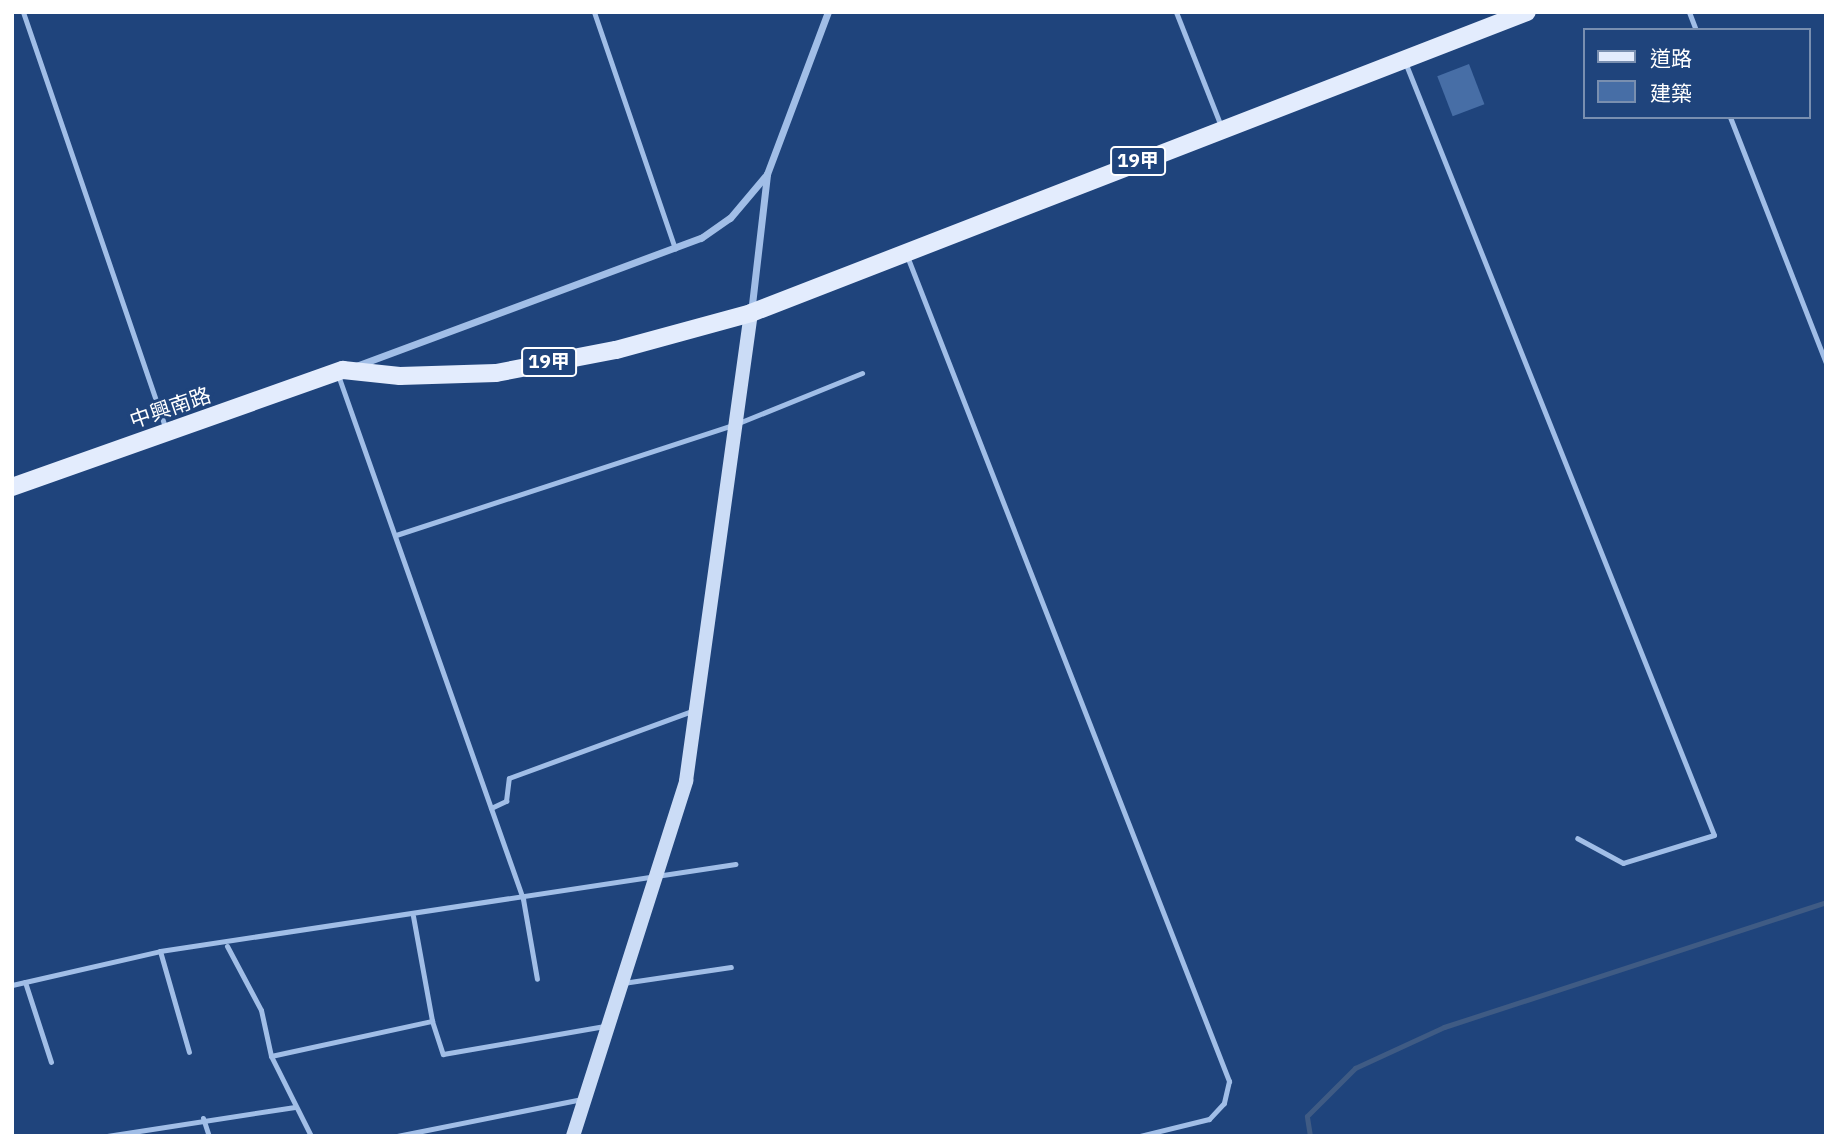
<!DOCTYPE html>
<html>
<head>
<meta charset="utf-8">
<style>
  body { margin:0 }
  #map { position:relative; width:1838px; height:1148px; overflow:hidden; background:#1f447c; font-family:"IBM Plex Sans","Noto Sans TC",sans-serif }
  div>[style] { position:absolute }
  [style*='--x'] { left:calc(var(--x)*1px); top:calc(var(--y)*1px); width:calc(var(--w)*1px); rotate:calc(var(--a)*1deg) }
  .stream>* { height:5px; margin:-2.5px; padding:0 2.5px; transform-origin:2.5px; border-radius:2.5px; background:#3f5b84 }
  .building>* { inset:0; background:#476ea6; transform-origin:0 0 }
  .lane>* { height:5px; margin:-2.5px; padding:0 2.5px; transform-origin:2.5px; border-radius:2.5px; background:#a1bee7 }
  .street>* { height:7px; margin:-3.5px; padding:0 3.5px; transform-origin:3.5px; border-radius:3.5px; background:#a1bee7 }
  .secondary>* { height:14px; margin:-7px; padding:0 7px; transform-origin:7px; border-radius:7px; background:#cbdcf6 }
  .primary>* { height:18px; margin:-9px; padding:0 9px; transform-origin:9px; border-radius:9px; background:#e3ecfd }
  span { translate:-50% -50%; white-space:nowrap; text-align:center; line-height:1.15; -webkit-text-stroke:6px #1f447c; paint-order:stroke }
  .shield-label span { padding:2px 5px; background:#1f447c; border:2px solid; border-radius:5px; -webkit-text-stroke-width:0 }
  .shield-label { font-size:19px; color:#fff; font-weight:700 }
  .street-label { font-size:21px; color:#fff }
  .frame { position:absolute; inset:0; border:14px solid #fff; pointer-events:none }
  .legend { position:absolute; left:1583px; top:28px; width:228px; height:91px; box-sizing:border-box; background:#1f447c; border:2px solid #798fb0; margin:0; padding:9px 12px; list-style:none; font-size:21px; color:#fff }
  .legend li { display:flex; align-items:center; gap:14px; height:35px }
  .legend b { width:35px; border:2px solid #798fb0 }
</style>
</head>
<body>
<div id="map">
  <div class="stream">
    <div style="--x:1310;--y:1136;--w:20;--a:-99"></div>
    <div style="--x:1307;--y:1116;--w:68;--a:-45"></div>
    <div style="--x:1355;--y:1068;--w:98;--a:-24.7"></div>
    <div style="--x:1444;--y:1027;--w:402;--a:-18.1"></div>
  </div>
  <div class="building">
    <div style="left:1469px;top:64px;width:43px;height:34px;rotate:69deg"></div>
  </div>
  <div class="lane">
    <div style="--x:23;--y:12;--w:442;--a:71.1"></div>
    <div style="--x:594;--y:12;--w:250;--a:71.1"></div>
    <div style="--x:1176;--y:12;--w:123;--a:68.5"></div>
    <div style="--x:1689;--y:12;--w:19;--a:69"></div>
    <div style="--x:1405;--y:62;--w:832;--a:68.21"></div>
    <div style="--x:1714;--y:835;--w:95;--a:162.9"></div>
    <div style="--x:1623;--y:863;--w:52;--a:-151.5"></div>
    <div style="--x:1730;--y:117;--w:264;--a:68.7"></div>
    <div style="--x:907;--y:256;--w:886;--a:68.68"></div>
    <div style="--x:1229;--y:1081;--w:23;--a:103"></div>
    <div style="--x:1224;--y:1103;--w:22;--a:133"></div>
    <div style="--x:1209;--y:1119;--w:71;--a:166.2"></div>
    <div style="--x:338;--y:375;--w:556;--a:70.55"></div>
    <div style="--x:523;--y:899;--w:81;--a:80.1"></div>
    <div style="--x:396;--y:535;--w:358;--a:-18.1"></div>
    <div style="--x:736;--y:424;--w:136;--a:-22"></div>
    <div style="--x:491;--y:808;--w:17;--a:-25"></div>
    <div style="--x:506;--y:801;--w:23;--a:-83"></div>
    <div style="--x:509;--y:778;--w:198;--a:-20.1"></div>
    <div style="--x:413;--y:916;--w:107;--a:79.7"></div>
    <div style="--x:227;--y:946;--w:72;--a:62"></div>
    <div style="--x:261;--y:1010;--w:47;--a:77.7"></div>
    <div style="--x:271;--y:1056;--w:89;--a:63.4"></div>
    <div style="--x:160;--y:951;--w:105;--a:74"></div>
    <div style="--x:25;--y:982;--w:84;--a:72"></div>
    <div style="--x:623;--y:983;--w:109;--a:-8.4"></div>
    <div style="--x:12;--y:985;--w:152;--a:-12.9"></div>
    <div style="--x:160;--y:951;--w:582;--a:-8.6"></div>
    <div style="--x:271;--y:1056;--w:165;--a:-12.3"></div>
    <div style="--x:432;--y:1021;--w:35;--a:72"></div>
    <div style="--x:443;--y:1054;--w:164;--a:-9.8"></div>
    <div style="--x:203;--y:1118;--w:19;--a:72"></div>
    <div style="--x:107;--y:1136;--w:190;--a:-8.8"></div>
    <div style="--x:397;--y:1136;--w:190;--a:-11.3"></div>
  </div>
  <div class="street">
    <div style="--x:751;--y:313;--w:140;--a:-83.4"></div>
    <div style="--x:767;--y:174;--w:173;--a:-69.4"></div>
    <div style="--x:356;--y:366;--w:368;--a:-20.4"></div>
    <div style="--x:701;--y:238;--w:35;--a:-35"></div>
    <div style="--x:730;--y:218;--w:57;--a:-49.9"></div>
  </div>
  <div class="secondary">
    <div style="--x:573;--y:1136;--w:373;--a:-72.3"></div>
    <div style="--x:686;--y:781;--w:472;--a:-82.1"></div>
  </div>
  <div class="primary">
    <div style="--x:12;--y:487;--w:351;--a:-19.5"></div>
    <div style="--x:343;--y:370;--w:57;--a:6"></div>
    <div style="--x:400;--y:376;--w:96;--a:-1.8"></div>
    <div style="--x:496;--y:373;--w:122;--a:-10.9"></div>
    <div style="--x:616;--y:350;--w:140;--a:-15.3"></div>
    <div style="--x:751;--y:313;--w:832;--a:-21.2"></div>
  </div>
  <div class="shield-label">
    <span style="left:1138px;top:161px">19甲</span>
    <span style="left:549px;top:362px">19甲</span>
  </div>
  <div class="street-label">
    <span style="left:170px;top:407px;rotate:-19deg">中興南路</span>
  </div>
  <div class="frame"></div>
  <ul class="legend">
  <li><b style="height:9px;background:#e3ecfd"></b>道路</li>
  <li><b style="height:19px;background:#476ea6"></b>建築</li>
  </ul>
</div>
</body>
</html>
